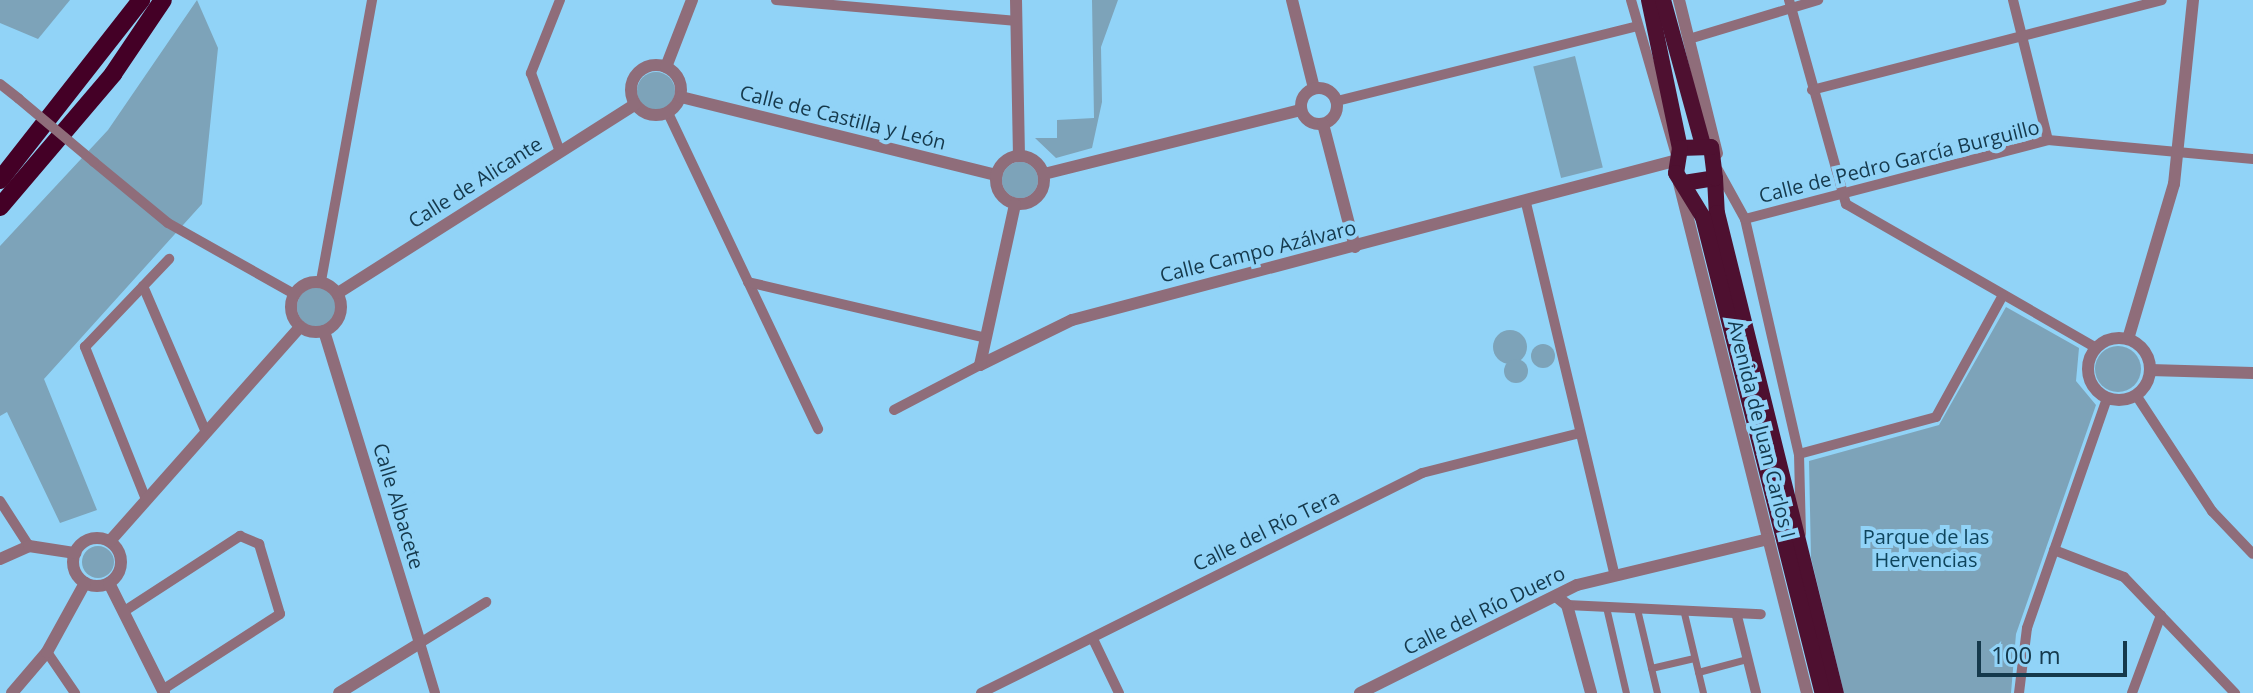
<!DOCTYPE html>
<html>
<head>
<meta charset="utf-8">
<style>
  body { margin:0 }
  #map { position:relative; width:2253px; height:693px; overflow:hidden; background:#91d3f7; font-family:"Open Sans",sans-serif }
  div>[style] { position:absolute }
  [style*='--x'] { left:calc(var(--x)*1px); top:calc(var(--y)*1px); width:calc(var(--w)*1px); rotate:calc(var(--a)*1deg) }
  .green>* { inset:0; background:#7da3b9; transform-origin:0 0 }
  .round { border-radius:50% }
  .pedestrian>* { height:7px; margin:-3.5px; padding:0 3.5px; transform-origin:3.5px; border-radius:3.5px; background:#8f6d7a }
  .minor>* { height:10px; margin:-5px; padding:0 5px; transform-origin:5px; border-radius:5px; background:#8f6d7a }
  .tertiary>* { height:12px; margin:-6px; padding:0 6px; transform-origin:6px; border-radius:6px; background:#8f6d7a }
  .tertiary>.ring { margin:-6px; padding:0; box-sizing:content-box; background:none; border:12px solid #8f6d7a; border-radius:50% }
  .trunk>* { height:16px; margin:-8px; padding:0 8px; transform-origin:8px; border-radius:8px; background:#4e1030 }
  .motorway>* { height:18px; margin:-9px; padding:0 9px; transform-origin:9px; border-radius:9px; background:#440026 }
  .minor-bridge>* { height:10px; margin:-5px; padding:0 5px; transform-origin:5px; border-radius:5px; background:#8f6d7a }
  span { translate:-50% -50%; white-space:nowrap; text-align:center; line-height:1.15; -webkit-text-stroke:8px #91d3f7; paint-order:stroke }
  .street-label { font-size:20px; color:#15394c }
  .park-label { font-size:20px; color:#0f455d }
  .scale { position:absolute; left:1977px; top:641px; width:150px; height:36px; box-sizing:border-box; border:4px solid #15394c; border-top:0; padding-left:10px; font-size:24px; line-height:28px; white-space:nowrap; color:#15394c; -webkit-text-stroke:6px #91d3f7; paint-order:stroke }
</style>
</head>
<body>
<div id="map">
  <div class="green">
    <div style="clip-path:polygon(0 0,70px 0,38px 39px,0 23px)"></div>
    <div style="clip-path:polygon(197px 0,218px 48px,202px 204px,44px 379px,97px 510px,60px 523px,7px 412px,0 416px,0 246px,108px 130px)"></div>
    <div style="clip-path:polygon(1092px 0,1118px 0,1101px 47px,1102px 102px,1092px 148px,1056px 158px,1035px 138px,1057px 138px,1057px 120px,1094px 118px)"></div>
    <div style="left:1575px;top:56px;width:115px;height:43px;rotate:76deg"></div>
    <div class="round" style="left:637px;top:72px;width:38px;height:38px"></div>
    <div class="round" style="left:1002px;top:162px;width:36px;height:36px"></div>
    <div class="round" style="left:297px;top:287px;width:40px;height:40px"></div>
    <div style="clip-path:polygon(2006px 307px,2079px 348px,2076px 381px,2096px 405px,2016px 634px,2011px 693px,1844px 693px,1811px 558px,1809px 461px,1939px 425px)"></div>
    <div class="round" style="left:1493px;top:330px;width:34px;height:34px"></div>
    <div class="round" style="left:1531px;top:344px;width:24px;height:24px"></div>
    <div class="round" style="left:2095px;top:346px;width:46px;height:46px"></div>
    <div class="round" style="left:1504px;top:359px;width:24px;height:24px"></div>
    <div class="round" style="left:82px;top:546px;width:32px;height:32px"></div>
  </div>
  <div class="pedestrian">
    <div style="--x:1606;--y:607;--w:88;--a:76.9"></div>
    <div style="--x:1637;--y:609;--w:86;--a:76.6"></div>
    <div style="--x:1684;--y:613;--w:82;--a:76.6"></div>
    <div style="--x:1651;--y:668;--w:44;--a:-13.1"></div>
    <div style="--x:1698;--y:672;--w:51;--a:-14.9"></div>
  </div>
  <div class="minor">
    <div style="--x:560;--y:0;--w:79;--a:111.7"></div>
    <div style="--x:531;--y:73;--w:84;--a:69.8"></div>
    <div style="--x:776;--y:0;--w:242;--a:5"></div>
    <div style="--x:1631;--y:0;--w:161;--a:73.8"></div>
    <div style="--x:1789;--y:0;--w:212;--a:74.4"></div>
    <div style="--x:1846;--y:204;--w:289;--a:29.9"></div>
    <div style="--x:2013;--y:0;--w:144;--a:76"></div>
    <div style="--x:1689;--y:39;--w:135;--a:-16.8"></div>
    <div style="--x:0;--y:84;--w:24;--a:38"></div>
    <div style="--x:1812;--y:90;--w:361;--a:-14.4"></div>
    <div style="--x:1337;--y:101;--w:309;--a:-14"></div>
    <div style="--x:668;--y:113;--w:350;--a:64.6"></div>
    <div style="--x:94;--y:162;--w:96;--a:39.5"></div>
    <div style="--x:168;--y:223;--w:145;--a:29.4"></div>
    <div style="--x:1718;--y:170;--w:56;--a:61.1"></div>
    <div style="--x:1745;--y:219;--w:241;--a:77.1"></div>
    <div style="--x:1799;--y:454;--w:80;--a:88.6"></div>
    <div style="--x:1526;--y:203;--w:383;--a:76.6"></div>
    <div style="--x:1745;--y:219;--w:313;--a:-14.6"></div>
    <div style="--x:2048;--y:140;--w:206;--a:5.3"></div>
    <div style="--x:321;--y:281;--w:286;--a:-79.7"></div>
    <div style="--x:748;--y:282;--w:241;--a:13.2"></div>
    <div style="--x:143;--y:286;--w:157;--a:66.7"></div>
    <div style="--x:2136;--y:395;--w:139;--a:56.8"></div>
    <div style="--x:2212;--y:511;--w:59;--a:46.4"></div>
    <div style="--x:894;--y:410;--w:97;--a:-27.6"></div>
    <div style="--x:1799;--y:454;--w:142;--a:-15.1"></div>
    <div style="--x:1936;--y:417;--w:139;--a:-61.2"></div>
    <div style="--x:145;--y:497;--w:162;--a:-111.8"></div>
    <div style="--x:85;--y:347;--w:122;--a:-46.3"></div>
    <div style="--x:0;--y:501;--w:54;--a:57.2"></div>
    <div style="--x:2054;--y:550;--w:75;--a:21.1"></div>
    <div style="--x:2124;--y:577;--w:161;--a:46.3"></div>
    <div style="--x:1567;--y:605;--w:194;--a:2.7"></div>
    <div style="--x:123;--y:612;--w:140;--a:-33"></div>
    <div style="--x:240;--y:536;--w:21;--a:23"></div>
    <div style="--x:259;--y:544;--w:73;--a:73.3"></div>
    <div style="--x:280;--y:614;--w:140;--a:147.2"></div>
    <div style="--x:1737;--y:616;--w:79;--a:76.1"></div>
    <div style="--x:1093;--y:639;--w:60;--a:64.3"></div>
    <div style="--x:47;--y:652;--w:50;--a:55.7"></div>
    <div style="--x:435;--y:693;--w:52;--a:-106.7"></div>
    <div style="--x:420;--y:643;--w:78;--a:-31.8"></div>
    <div style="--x:981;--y:693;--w:493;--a:-26.5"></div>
    <div style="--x:1422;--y:473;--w:163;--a:-14.2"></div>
    <div style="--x:2019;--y:693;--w:65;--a:-83"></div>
    <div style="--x:2027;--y:628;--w:244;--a:-70.8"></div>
    <div style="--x:2132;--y:693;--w:83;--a:-69.6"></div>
  </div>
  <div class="tertiary">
    <div style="--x:1016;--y:0;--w:156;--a:88.9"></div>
    <div style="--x:1292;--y:0;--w:91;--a:76"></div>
    <div style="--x:1679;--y:0;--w:158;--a:76.1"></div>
    <div class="ring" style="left:631px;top:65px;width:38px;height:38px"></div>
    <div style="--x:666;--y:67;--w:72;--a:-68.8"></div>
    <div class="ring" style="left:1301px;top:88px;width:24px;height:24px"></div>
    <div style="--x:681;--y:97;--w:325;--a:13.9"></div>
    <div style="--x:1323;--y:124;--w:127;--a:75.4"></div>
    <div class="ring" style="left:996px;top:156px;width:36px;height:36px"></div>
    <div style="--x:1044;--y:174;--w:264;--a:-14"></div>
    <div style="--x:1679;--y:183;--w:526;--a:75.91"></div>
    <div class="ring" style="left:291px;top:282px;width:38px;height:38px"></div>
    <div style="--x:338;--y:293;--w:351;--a:-32.4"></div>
    <div style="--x:324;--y:331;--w:326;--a:72.9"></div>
    <div style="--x:420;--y:643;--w:95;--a:148.3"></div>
    <div class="ring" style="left:2088px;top:338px;width:50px;height:50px"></div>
    <div style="--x:2128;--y:339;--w:162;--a:-73.5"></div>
    <div style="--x:2174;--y:184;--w:185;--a:-84.1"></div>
    <div style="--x:980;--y:365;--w:102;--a:-26.1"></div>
    <div style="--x:1072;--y:320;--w:623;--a:-14.8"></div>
    <div style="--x:980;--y:365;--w:164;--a:-77.7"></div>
    <div style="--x:2150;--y:370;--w:103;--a:1.7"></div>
    <div class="ring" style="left:73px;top:538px;width:36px;height:36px"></div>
    <div style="--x:110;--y:541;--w:286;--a:-48.4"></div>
    <div style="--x:0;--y:559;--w:32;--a:-24"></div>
    <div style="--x:29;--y:546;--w:47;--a:8.7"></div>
    <div style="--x:109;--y:583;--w:123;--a:63.4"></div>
    <div style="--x:1556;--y:596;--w:14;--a:39"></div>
    <div style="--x:1567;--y:605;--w:91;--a:74.7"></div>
    <div style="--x:12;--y:693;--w:54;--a:-49.5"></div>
    <div style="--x:47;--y:652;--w:79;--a:-61.2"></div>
    <div style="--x:1360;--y:693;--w:242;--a:-26.5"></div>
    <div style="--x:1577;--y:585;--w:197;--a:-13.5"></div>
  </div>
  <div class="trunk">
    <div style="--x:1649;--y:0;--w:151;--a:78.2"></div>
    <div style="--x:1663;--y:0;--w:147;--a:74.6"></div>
    <div style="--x:1715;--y:178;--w:35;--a:87"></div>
    <div style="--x:1717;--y:213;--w:495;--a:76.1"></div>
    <div style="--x:1684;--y:183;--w:31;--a:-9"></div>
    <div style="--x:1715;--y:178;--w:31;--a:-97"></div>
    <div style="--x:1711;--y:147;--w:31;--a:178"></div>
    <div style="--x:1680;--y:148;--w:25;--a:99"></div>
    <div style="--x:1676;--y:173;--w:52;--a:58.5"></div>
    <div style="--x:1703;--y:217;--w:491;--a:75.9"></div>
  </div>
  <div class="motorway">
    <div style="--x:0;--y:180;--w:229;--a:-51.9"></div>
    <div style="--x:0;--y:207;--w:175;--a:-49.6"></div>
    <div style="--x:113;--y:74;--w:89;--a:-56"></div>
  </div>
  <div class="minor-bridge">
    <div style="--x:19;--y:99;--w:98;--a:40"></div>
  </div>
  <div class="street-label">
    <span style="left:843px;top:117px;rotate:14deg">Calle de Castilla y León</span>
    <span style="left:1899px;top:161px;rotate:-14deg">Calle de Pedro García Burguillo</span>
    <span style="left:475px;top:182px;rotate:-32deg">Calle de Alicante</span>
    <span style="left:1258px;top:251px;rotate:-14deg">Calle Campo Azálvaro</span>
    <span style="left:1762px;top:429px;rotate:76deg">Avenida de Juan Carlos I</span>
    <span style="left:399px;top:506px;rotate:73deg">Calle Albacete</span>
    <span style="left:1266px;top:530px;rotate:-26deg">Calle del Río Tera</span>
    <span style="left:1484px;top:610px;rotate:-26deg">Calle del Río Duero</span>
  </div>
  <div class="park-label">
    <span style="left:1926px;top:548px">Parque de las<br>Hervencias</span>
  </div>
  <div class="scale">100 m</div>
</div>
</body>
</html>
